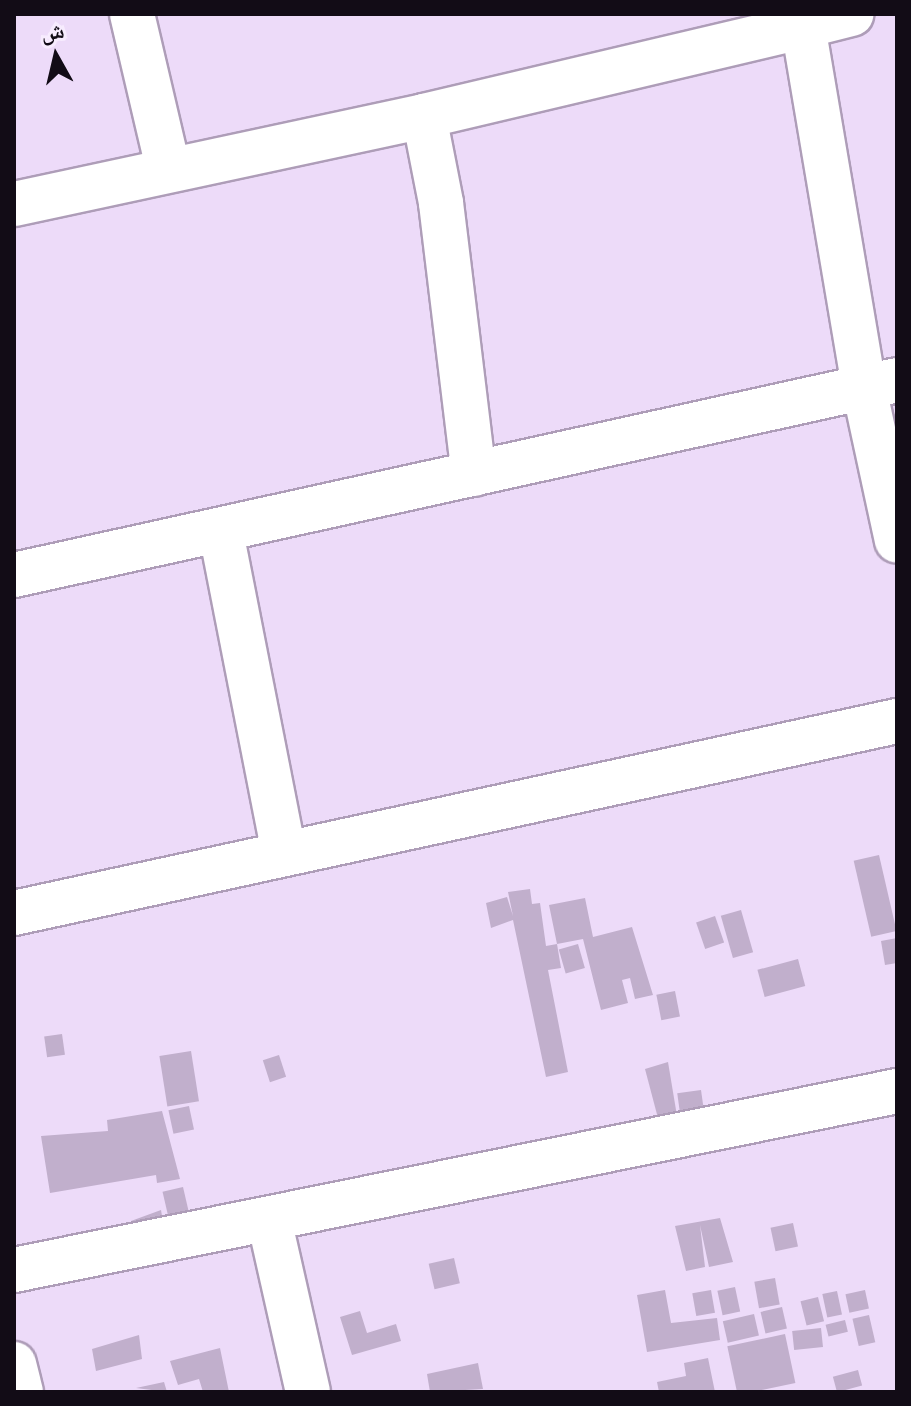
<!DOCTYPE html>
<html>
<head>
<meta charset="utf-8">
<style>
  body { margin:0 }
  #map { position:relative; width:911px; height:1406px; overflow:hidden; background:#eddbf9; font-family:Montserrat,"Noto Naskh Arabic",sans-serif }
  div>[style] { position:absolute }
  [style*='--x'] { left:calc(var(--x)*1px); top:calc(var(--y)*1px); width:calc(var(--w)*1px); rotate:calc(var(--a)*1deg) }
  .building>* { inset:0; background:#c1afcc; transform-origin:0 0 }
  .roads { filter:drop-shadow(2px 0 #ae9db8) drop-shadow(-2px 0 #ae9db8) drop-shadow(0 2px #ae9db8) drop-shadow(0 -2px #ae9db8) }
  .minor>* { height:44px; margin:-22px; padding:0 22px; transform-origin:22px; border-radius:22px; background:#fff }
  .tertiary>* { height:44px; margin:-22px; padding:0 22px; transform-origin:22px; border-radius:22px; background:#fff }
  .secondary>* { height:44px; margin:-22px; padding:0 22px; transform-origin:22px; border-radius:22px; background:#fff }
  span { translate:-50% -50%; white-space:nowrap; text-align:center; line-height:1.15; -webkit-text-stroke:8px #f7ecfe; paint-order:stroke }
  .frame { position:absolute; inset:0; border:16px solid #120c16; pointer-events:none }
  .north { position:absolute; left:16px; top:16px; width:80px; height:80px; -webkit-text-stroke:6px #f7ecfe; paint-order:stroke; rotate:352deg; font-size:22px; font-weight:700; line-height:32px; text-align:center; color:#120c16 }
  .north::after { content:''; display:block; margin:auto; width:28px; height:36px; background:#120c16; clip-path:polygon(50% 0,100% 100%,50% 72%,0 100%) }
</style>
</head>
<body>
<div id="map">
  <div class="building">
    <div style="left:879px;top:855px;width:78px;height:26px;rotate:77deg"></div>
    <div style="clip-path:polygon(530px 889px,532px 904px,540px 903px,546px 946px,557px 944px,561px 968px,548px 970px,568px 1072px,546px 1077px,513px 920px,491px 928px,486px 903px,507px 897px,513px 916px,508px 892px)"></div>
    <div style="clip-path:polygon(585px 898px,593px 937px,632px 927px,653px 995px,635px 999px,630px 978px,622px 980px,628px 1003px,601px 1010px,583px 939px,557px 944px,549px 905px)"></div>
    <div style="left:741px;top:910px;width:44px;height:21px;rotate:74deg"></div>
    <div style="left:715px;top:916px;width:28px;height:20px;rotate:71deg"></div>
    <div style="clip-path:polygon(897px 938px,897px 963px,885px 965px,881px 941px)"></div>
    <div style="left:578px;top:944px;width:25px;height:20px;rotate:74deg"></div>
    <div style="left:798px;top:959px;width:28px;height:42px;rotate:75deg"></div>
    <div style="left:675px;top:991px;width:26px;height:19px;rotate:79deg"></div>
    <div style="left:62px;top:1034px;width:21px;height:18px;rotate:82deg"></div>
    <div style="left:191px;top:1051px;width:51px;height:32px;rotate:81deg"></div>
    <div style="left:279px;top:1055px;width:23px;height:17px;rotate:72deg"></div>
    <div style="clip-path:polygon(668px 1062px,677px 1116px,659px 1122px,645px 1069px)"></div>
    <div style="left:701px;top:1090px;width:21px;height:24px;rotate:82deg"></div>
    <div style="left:189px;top:1106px;width:24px;height:21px;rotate:78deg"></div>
    <div style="clip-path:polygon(162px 1111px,180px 1179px,157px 1183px,156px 1175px,50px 1193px,41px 1136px,108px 1131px,107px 1120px)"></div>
    <div style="left:183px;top:1187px;width:44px;height:21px;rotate:77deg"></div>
    <div style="clip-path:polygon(161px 1210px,165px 1234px,134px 1240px,131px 1221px)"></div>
    <div style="clip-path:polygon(720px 1218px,733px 1262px,709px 1267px,700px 1225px,705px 1267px,686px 1271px,675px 1226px)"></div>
    <div style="left:793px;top:1223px;width:24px;height:23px;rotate:78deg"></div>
    <div style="left:454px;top:1258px;width:26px;height:26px;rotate:77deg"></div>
    <div style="left:775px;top:1278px;width:27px;height:21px;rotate:80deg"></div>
    <div style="left:735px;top:1287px;width:25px;height:18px;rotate:78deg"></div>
    <div style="clip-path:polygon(665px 1290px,671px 1323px,717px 1318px,720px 1340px,647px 1352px,637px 1295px)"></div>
    <div style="left:711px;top:1290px;width:23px;height:19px;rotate:80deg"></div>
    <div style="left:865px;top:1290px;width:19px;height:20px;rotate:78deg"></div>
    <div style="left:837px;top:1291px;width:24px;height:15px;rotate:78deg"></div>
    <div style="left:818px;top:1297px;width:25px;height:18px;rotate:76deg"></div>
    <div style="left:782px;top:1307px;width:22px;height:22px;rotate:77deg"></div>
    <div style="clip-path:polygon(360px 1311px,367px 1333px,396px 1324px,401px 1341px,352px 1355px,340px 1317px)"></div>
    <div style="left:754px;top:1314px;width:22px;height:32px;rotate:77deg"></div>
    <div style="left:869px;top:1315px;width:28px;height:17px;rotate:77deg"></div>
    <div style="left:845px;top:1320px;width:12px;height:20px;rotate:76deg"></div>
    <div style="left:821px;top:1328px;width:19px;height:29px;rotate:84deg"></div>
    <div style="left:785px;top:1334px;width:50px;height:59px;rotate:78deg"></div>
    <div style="clip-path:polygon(139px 1335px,142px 1359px,96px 1371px,92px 1349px)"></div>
    <div style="clip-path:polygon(220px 1348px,229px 1392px,203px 1392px,199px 1379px,178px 1385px,170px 1361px)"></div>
    <div style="clip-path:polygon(708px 1358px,715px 1392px,659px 1392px,657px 1382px,686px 1376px,684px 1363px)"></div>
    <div style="clip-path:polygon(478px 1363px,483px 1389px,430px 1392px,427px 1374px)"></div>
    <div style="left:858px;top:1370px;width:16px;height:26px;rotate:75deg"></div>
    <div style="clip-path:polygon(164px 1382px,167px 1392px,136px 1388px)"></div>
  </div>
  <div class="roads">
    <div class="minor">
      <div style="--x:132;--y:14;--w:158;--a:76.8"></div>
      <div style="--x:424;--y:116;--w:89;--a:78.9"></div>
      <div style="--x:441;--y:203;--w:273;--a:83.1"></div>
      <div style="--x:14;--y:204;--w:419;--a:-12.1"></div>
      <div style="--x:424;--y:116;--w:391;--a:-13.3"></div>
      <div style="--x:221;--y:532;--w:328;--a:78.9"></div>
      <div style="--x:14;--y:575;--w:904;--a:-12.45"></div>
      <div style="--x:14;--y:913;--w:904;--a:-12.27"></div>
      <div style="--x:269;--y:1219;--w:177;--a:77.3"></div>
      <div style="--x:14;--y:1270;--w:901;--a:-11.46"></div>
      <div style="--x:14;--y:1364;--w:29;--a:76"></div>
    </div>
    <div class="tertiary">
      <div style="--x:804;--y:26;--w:49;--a:-14.3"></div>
    </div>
    <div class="secondary">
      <div style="--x:801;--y:14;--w:379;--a:80.4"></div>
      <div style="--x:864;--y:388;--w:156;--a:77.8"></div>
    </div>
  </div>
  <div class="frame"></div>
  <div class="north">ش</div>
</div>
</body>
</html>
